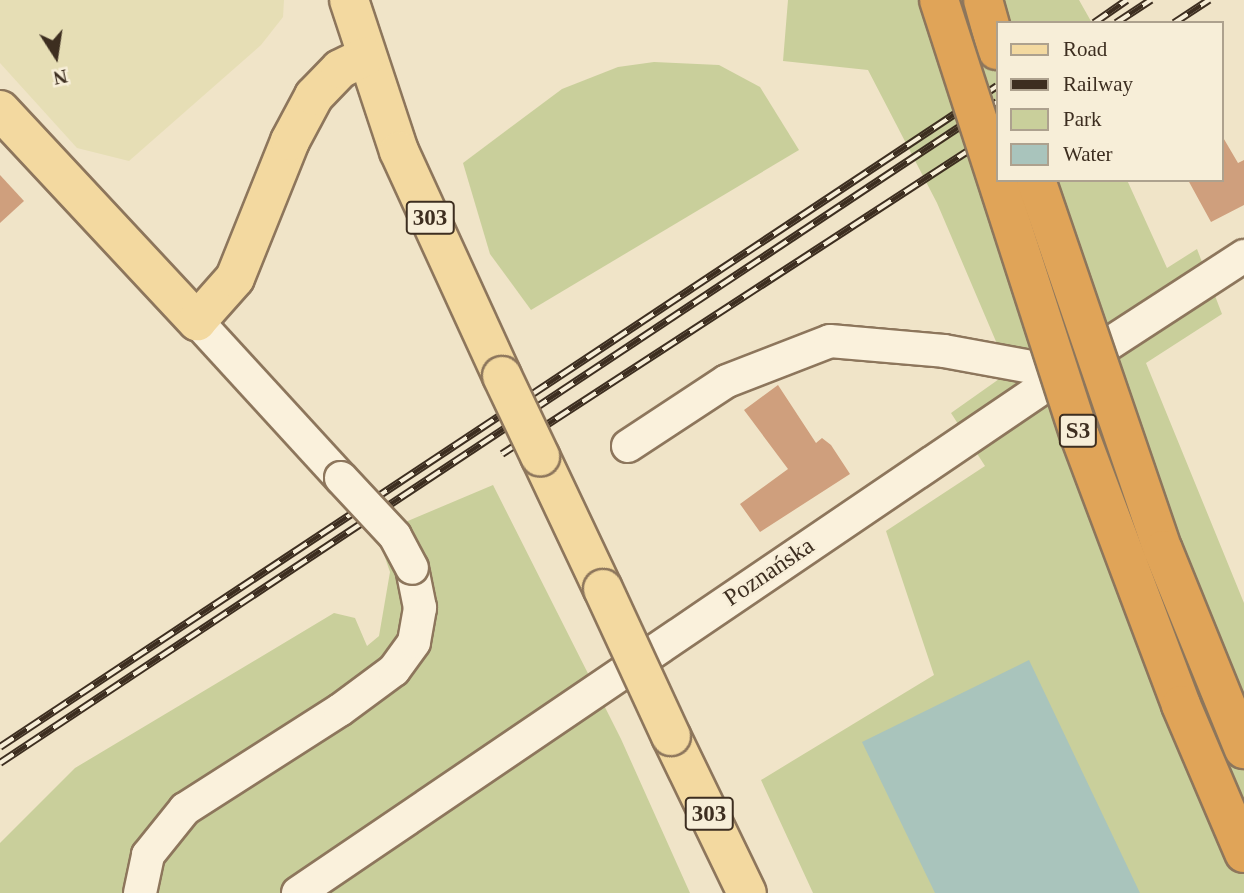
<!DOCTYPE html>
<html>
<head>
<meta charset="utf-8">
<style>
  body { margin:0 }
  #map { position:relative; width:1244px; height:893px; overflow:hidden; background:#f0e4c8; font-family:"Times New Roman",serif }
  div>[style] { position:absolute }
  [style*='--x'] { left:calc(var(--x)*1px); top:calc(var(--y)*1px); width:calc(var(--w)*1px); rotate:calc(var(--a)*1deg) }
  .farmland>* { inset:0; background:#e6deb5 }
  .green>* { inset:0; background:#c9cf9b }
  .water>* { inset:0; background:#a9c4bc }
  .building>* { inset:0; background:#cf9f7d }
  .roads { filter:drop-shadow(2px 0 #8d765c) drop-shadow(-2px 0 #8d765c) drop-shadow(0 2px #8d765c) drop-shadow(0 -2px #8d765c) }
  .minor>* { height:32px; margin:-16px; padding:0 16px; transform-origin:16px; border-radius:16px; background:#faf1dc }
  .major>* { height:38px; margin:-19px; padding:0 19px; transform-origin:19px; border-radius:19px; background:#f3d9a0 }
  .highway>* { height:38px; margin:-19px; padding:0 19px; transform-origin:19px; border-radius:19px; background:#e0a458 }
  .rail>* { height:8px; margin-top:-4px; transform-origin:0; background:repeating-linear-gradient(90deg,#f7eed8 0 16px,#3d2e20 0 32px); box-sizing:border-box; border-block:2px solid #3d2e20 }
  .bridges { filter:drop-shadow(2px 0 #8d765c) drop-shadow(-2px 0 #8d765c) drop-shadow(0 2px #8d765c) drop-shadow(0 -2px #8d765c) }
  .minor-bridge>* { height:32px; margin:-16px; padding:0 16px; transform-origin:16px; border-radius:16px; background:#faf1dc }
  .major-bridge>* { height:38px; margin:-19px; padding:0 19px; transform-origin:19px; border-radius:19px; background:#f3d9a0 }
  .highway-bridge>* { height:38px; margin:-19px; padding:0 19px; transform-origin:19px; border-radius:19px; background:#e0a458 }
  span { translate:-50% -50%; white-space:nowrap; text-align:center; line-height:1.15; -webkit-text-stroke:5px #f7eed8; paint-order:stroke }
  .shield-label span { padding:2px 5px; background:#f7eed8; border:2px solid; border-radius:5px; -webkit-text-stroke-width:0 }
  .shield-label { font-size:23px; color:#3d2e20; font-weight:700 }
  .street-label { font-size:24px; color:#3d2e20 }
  .legend { position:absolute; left:996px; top:21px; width:228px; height:161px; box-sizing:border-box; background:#f7eed8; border:2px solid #ada18e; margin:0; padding:9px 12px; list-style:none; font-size:21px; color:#3d2e20 }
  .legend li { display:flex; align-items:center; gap:14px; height:35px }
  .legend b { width:35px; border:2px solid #ada18e }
  .north { position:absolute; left:21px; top:21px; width:70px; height:70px; -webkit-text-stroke:5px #f7eed8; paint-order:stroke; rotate:168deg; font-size:19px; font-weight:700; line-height:28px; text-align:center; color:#3d2e20 }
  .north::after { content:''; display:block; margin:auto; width:24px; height:32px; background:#3d2e20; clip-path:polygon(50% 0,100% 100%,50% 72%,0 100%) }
</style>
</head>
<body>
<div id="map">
  <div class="farmland">
    <div style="clip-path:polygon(0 0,284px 0,283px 17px,261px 45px,129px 161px,77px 148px,0 63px)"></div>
  </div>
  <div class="green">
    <div style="clip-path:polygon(788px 0,1079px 0,1092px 23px,997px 23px,997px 180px,1127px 180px,1167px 268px,1197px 249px,1222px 314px,1146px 363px,1244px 603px,1244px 893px,813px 893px,761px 780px,934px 675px,886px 531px,985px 466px,951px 413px,1009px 372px,937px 203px,868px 70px,783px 61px)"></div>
    <div style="clip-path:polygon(654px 62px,719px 65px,760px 87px,799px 150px,531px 310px,490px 254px,463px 163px,562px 89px,618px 67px)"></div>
    <div style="clip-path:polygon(493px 485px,621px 739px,690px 893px,0 893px,0 843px,75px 768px,334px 613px,355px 618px,367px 646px,379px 636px,390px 572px,377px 534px)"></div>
  </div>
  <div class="water">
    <div style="clip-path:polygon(1029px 660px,1140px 893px,935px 893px,862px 742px)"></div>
  </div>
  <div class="building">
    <div style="clip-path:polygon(1221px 134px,1238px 163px,1244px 160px,1244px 205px,1211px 222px,1188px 180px,1221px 180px)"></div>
    <div style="clip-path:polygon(0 175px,24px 201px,0 223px)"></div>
    <div style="clip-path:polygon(778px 385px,816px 443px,822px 438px,831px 445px,850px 474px,760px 532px,740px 504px,788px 469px,744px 410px)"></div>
  </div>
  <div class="roads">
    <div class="minor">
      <div style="--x:197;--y:321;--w:213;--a:47.5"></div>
      <div style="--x:628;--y:446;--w:118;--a:-33.3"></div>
      <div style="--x:727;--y:381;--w:110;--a:-21.2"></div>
      <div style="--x:830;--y:341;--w:114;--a:5"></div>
      <div style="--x:944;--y:351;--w:122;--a:10.4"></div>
      <div style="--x:140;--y:893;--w:39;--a:-78"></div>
      <div style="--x:148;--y:855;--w:59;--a:-51.2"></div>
      <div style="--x:185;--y:809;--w:184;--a:-32.6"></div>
      <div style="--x:340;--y:710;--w:67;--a:-36.5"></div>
      <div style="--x:394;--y:670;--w:34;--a:-54"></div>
      <div style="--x:414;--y:642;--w:35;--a:-80"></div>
      <div style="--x:420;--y:608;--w:41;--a:-101.3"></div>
      <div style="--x:298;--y:893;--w:926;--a:-34.17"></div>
      <div style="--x:1064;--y:373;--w:215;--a:-33"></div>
    </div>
    <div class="major">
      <div style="--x:349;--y:0;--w:159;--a:71.7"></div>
      <div style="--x:399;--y:151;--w:247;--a:65.4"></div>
      <div style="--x:0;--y:110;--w:289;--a:47"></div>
      <div style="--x:197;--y:321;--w:57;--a:-48.5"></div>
      <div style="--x:235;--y:278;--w:148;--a:-68.1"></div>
      <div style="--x:290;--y:141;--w:51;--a:-61.9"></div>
      <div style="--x:314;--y:96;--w:37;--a:-46"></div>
      <div style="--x:340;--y:69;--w:28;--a:-26"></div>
      <div style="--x:540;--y:456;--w:147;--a:64.7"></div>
      <div style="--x:671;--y:736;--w:174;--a:64.2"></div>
    </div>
    <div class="highway">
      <div style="--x:983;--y:0;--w:52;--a:74.4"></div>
    </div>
  </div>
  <div class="rail">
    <div style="--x:1094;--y:23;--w:40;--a:-34.9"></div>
    <div style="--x:1116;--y:23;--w:42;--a:-33.3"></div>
    <div style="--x:1174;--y:23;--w:42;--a:-33.3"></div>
    <div style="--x:502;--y:454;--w:591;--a:-33.04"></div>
    <div style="--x:0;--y:747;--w:1196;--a:-33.54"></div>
    <div style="--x:0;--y:763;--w:1196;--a:-33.54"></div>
  </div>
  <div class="bridges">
    <div class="minor-bridge">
      <div style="--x:341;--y:478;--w:79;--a:47"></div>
      <div style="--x:395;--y:536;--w:36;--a:62"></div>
    </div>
    <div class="major-bridge">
      <div style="--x:502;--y:376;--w:89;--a:64.6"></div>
      <div style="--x:603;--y:589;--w:162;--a:65.2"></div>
    </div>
    <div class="highway-bridge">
      <div style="--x:939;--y:0;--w:458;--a:72.1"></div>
      <div style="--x:1080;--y:436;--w:287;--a:69.4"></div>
      <div style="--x:1181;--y:705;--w:161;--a:66.9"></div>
      <div style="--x:1036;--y:180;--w:391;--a:71.1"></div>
      <div style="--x:1163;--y:550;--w:215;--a:67.9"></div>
    </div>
  </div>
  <div class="shield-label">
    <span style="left:430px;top:218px">303</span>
    <span style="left:1078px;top:431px">S3</span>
    <span style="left:709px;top:814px">303</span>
  </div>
  <div class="street-label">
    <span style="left:769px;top:572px;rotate:-34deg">Poznańska</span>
  </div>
  <ul class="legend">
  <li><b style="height:9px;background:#f3d9a0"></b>Road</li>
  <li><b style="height:9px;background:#3d2e20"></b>Railway</li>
  <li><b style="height:19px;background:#c9cf9b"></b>Park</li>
  <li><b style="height:19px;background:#a9c4bc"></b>Water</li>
  </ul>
  <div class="north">N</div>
</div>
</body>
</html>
